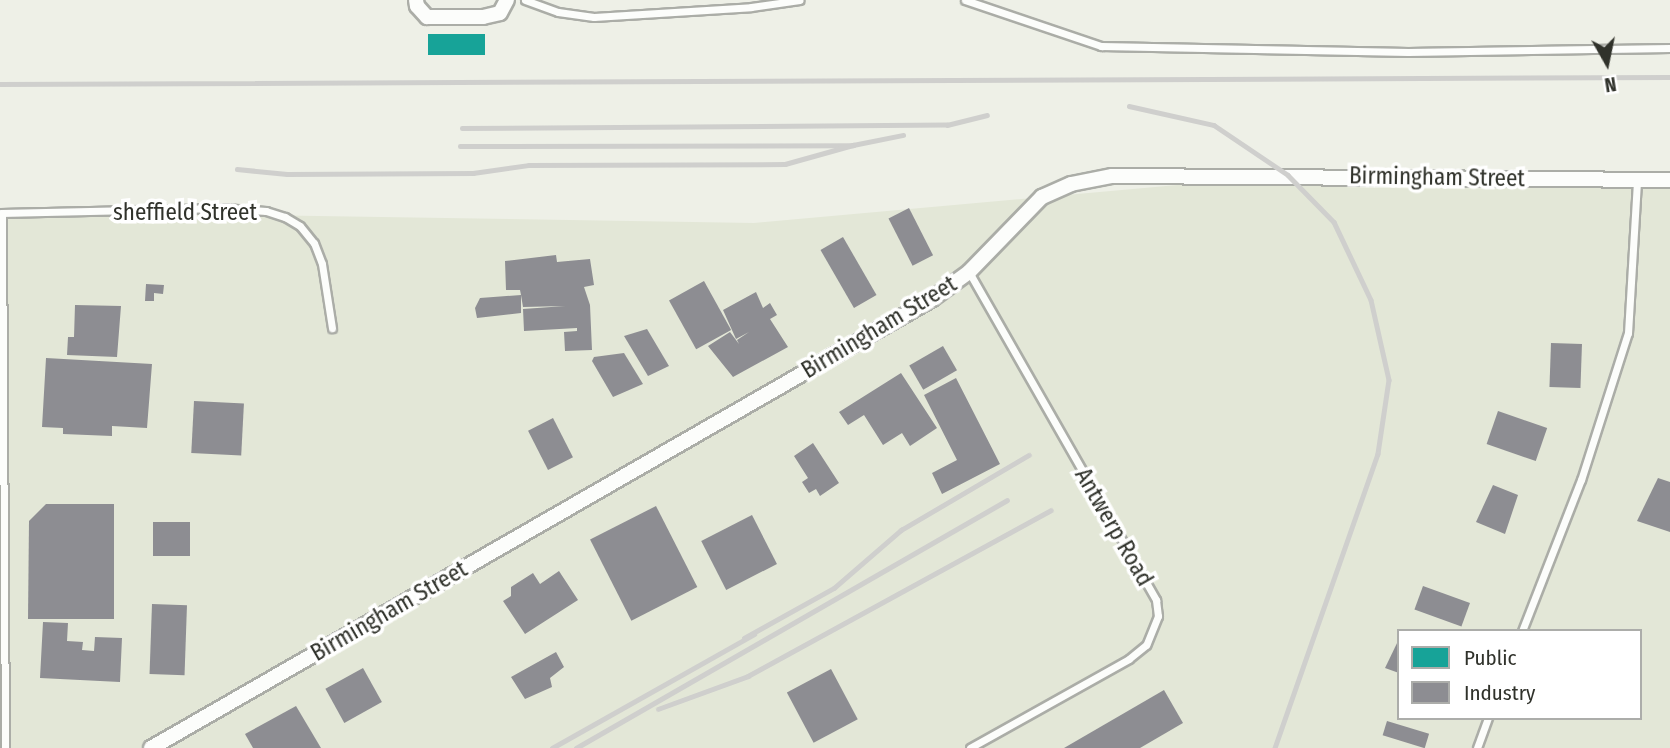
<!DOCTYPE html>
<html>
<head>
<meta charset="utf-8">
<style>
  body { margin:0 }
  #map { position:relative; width:1670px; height:748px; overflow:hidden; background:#eef0e7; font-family:"Fira Sans Condensed",sans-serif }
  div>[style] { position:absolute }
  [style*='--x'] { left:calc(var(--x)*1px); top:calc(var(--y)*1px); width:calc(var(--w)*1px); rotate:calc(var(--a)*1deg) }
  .built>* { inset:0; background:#e3e7d7 }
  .public>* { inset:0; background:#17a398; transform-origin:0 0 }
  .industry>* { inset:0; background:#8d8d92; transform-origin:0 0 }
  .roads { filter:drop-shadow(2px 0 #abada7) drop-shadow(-2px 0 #abada7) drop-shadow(0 2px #abada7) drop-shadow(0 -2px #abada7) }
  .lane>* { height:7px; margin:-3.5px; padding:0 3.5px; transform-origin:3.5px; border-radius:3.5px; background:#fcfdfb }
  .street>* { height:14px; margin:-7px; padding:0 7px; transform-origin:7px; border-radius:7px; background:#fcfdfb }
  .rail>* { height:4.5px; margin:-2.25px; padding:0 2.25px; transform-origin:2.25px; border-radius:2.25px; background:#cfcfcd }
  span { translate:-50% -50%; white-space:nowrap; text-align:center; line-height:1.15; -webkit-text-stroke:7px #fff; paint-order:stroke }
  .street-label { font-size:23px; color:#30322b }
  .legend { position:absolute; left:1397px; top:629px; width:245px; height:91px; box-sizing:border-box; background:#fff; border:2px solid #acadaa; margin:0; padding:9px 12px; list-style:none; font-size:21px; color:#30322b }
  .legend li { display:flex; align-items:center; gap:14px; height:35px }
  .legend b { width:35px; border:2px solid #acadaa }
  .north { position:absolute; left:1572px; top:28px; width:70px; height:70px; -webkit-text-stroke:5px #fff; paint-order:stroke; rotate:171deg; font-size:19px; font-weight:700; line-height:28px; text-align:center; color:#30322b }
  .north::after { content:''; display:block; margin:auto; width:24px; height:32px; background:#30322b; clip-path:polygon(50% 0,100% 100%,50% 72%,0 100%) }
</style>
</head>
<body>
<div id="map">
  <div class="built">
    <div style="clip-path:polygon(evenodd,1670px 174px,1670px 748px,0 748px,0 211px,754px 223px,1288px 175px,1670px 174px,1399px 631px,1640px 631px,1640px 718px,1399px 718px,1399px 631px)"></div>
  </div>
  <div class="public">
    <div style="left:428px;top:34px;width:57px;height:21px"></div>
  </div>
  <div class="industry">
    <div style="left:909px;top:208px;width:53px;height:23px;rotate:63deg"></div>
    <div style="left:843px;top:237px;width:67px;height:26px;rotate:60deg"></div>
    <div style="clip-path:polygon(556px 255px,557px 262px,590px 259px,594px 285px,584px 287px,590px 305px,592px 350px,565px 351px,564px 332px,577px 331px,577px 328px,524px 331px,523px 309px,565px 306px,523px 307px,521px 295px,521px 313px,477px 318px,475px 308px,480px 298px,521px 295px,520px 290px,506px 290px,505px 261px)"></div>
    <div style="left:704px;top:281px;width:56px;height:40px;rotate:61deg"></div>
    <div style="clip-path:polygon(146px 284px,164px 285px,163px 294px,154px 293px,154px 301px,145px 301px)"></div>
    <div style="clip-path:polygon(756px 292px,763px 308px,770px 303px,777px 315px,770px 319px,788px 347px,733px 377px,708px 346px,730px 332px,739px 344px,737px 340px,749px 332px,736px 339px,723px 310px)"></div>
    <div style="clip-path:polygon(75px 305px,121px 306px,117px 357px,67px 355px,68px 337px,74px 337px)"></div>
    <div style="clip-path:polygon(647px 329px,669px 366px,648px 376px,624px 336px)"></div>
    <div style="left:1551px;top:343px;width:31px;height:44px;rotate:2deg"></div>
    <div style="left:943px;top:346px;width:28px;height:39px;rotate:60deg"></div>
    <div style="clip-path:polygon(624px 353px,643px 384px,613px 397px,592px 361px,594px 357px)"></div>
    <div style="clip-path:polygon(46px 358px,152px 364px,147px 428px,112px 426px,112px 436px,63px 434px,63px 428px,42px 427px)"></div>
    <div style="clip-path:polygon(901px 373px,937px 428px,910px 446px,902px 433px,883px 445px,864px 415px,848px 425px,839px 412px)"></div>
    <div style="clip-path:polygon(956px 378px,1000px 464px,942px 494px,932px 473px,957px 460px,924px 395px)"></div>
    <div style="left:194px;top:401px;width:50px;height:52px;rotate:3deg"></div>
    <div style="left:1498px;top:411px;width:52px;height:35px;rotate:19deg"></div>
    <div style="left:553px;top:418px;width:44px;height:28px;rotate:63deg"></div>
    <div style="clip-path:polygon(813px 443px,839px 483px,820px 496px,816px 489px,809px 493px,802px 482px,808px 478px,794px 456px)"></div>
    <div style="clip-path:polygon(1658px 478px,1670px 482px,1670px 532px,1637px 521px)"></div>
    <div style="clip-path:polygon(1493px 485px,1518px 495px,1505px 534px,1476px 522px)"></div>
    <div style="clip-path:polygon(46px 504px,114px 504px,114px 619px,28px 619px,29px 521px)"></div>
    <div style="left:656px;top:506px;width:91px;height:74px;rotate:63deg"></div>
    <div style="left:752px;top:515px;width:55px;height:57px;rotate:63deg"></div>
    <div style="left:153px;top:522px;width:37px;height:34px"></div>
    <div style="clip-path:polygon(559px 571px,578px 600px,525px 634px,503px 601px,511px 596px,511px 587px,533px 573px,540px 584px)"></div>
    <div style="left:1423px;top:586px;width:50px;height:25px;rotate:20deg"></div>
    <div style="left:152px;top:604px;width:35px;height:70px;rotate:2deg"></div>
    <div style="clip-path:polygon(43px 622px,68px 623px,67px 641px,83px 642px,82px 650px,94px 651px,95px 637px,122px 638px,120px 682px,40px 678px)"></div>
    <div style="clip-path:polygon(1399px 639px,1399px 673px,1385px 668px)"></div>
    <div style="clip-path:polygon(556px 652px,564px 667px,550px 678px,552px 687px,525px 699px,511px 677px)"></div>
    <div style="left:363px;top:668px;width:39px;height:43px;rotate:61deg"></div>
    <div style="left:831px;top:669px;width:57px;height:50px;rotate:62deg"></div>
    <div style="clip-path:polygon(1164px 690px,1183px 723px,1140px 748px,1064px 748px)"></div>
    <div style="clip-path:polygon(296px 706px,321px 748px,253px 748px,245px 734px)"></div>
    <div style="left:1387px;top:721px;width:44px;height:15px;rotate:17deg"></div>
  </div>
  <div class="roads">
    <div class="lane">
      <div style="--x:525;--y:0;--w:35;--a:20"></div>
      <div style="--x:558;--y:12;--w:36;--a:8"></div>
      <div style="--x:594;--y:17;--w:157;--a:-3.6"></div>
      <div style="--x:751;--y:7;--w:49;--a:-8.1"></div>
      <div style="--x:965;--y:0;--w:144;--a:18.7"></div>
      <div style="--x:1101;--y:46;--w:307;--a:1.1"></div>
      <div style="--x:1408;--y:52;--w:262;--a:-0.9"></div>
      <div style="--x:1;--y:213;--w:222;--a:-1.3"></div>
      <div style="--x:223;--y:208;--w:43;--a:4"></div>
      <div style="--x:266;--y:211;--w:20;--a:18"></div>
      <div style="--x:285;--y:217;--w:17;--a:31"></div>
      <div style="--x:300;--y:226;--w:22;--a:51"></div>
      <div style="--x:314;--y:243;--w:22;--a:69"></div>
      <div style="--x:322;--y:264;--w:65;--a:81.1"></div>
      <div style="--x:2;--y:213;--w:535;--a:89.68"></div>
      <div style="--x:969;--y:272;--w:378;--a:60.3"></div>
      <div style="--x:1156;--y:600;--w:16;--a:83"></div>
      <div style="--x:1158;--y:616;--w:31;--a:112"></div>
      <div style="--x:1146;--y:645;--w:22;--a:141"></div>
      <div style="--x:1129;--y:659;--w:182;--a:150.8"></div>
      <div style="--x:1522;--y:631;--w:162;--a:-68.7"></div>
      <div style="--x:1581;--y:480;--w:154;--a:-72.3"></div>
      <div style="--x:1628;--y:333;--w:153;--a:-86.6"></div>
      <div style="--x:1477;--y:748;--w:32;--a:-70"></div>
    </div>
    <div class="street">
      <div style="--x:416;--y:0;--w:6;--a:81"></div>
      <div style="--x:417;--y:6;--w:15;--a:48"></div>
      <div style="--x:427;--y:17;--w:56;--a:0"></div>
      <div style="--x:483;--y:17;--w:17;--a:-13"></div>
      <div style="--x:500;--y:13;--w:15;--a:-62"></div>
      <div style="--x:151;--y:748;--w:901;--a:-29.89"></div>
      <div style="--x:932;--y:299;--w:46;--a:-36.1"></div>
      <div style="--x:969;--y:272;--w:105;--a:-45.8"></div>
      <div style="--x:1042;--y:197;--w:32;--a:-24"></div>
      <div style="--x:1071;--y:184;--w:42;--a:-11"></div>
      <div style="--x:1112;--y:176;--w:558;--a:0.41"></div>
    </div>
  </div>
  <div class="rail">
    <div style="--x:0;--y:84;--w:1670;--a:-0.24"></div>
    <div style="--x:1129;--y:106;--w:87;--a:12.6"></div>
    <div style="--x:1214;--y:125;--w:89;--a:34"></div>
    <div style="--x:1288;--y:175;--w:66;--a:45.6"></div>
    <div style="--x:1334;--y:222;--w:86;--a:64.6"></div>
    <div style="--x:1371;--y:300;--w:82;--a:77.3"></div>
    <div style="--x:1389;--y:380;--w:75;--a:98.5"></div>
    <div style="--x:1378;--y:454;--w:312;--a:109.3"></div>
    <div style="--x:462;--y:128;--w:485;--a:-0.4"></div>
    <div style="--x:947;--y:125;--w:41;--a:-14"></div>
    <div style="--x:460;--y:146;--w:393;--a:-0.1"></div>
    <div style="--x:853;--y:145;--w:51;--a:-11.3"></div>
    <div style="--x:237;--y:169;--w:50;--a:5.7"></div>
    <div style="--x:287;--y:174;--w:186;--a:-0.3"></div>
    <div style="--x:473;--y:173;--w:57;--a:-8.1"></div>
    <div style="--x:529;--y:165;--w:256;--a:-0.2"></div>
    <div style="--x:785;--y:164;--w:71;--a:-15.6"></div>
    <div style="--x:744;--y:638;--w:103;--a:-29.1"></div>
    <div style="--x:834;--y:588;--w:89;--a:-40.9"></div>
    <div style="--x:901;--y:530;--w:148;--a:-30.4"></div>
    <div style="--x:658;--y:709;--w:96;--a:-20.1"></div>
    <div style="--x:748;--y:676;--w:345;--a:-28.7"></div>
    <div style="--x:552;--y:748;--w:232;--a:-29.4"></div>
    <div style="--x:576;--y:748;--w:497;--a:-29.9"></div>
  </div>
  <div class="street-label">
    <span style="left:1437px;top:177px;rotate:1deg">Birmingham Street</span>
    <span style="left:185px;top:212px">sheffield Street</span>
    <span style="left:879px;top:327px;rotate:-31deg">Birmingham Street</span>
    <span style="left:1114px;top:527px;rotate:60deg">Antwerp Road</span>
    <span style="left:389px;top:611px;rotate:-30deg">Birmingham Street</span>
  </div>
  <ul class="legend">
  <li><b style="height:19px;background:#17a398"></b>Public</li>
  <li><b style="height:19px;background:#8d8d92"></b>Industry</li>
  </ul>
  <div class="north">N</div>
</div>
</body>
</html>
